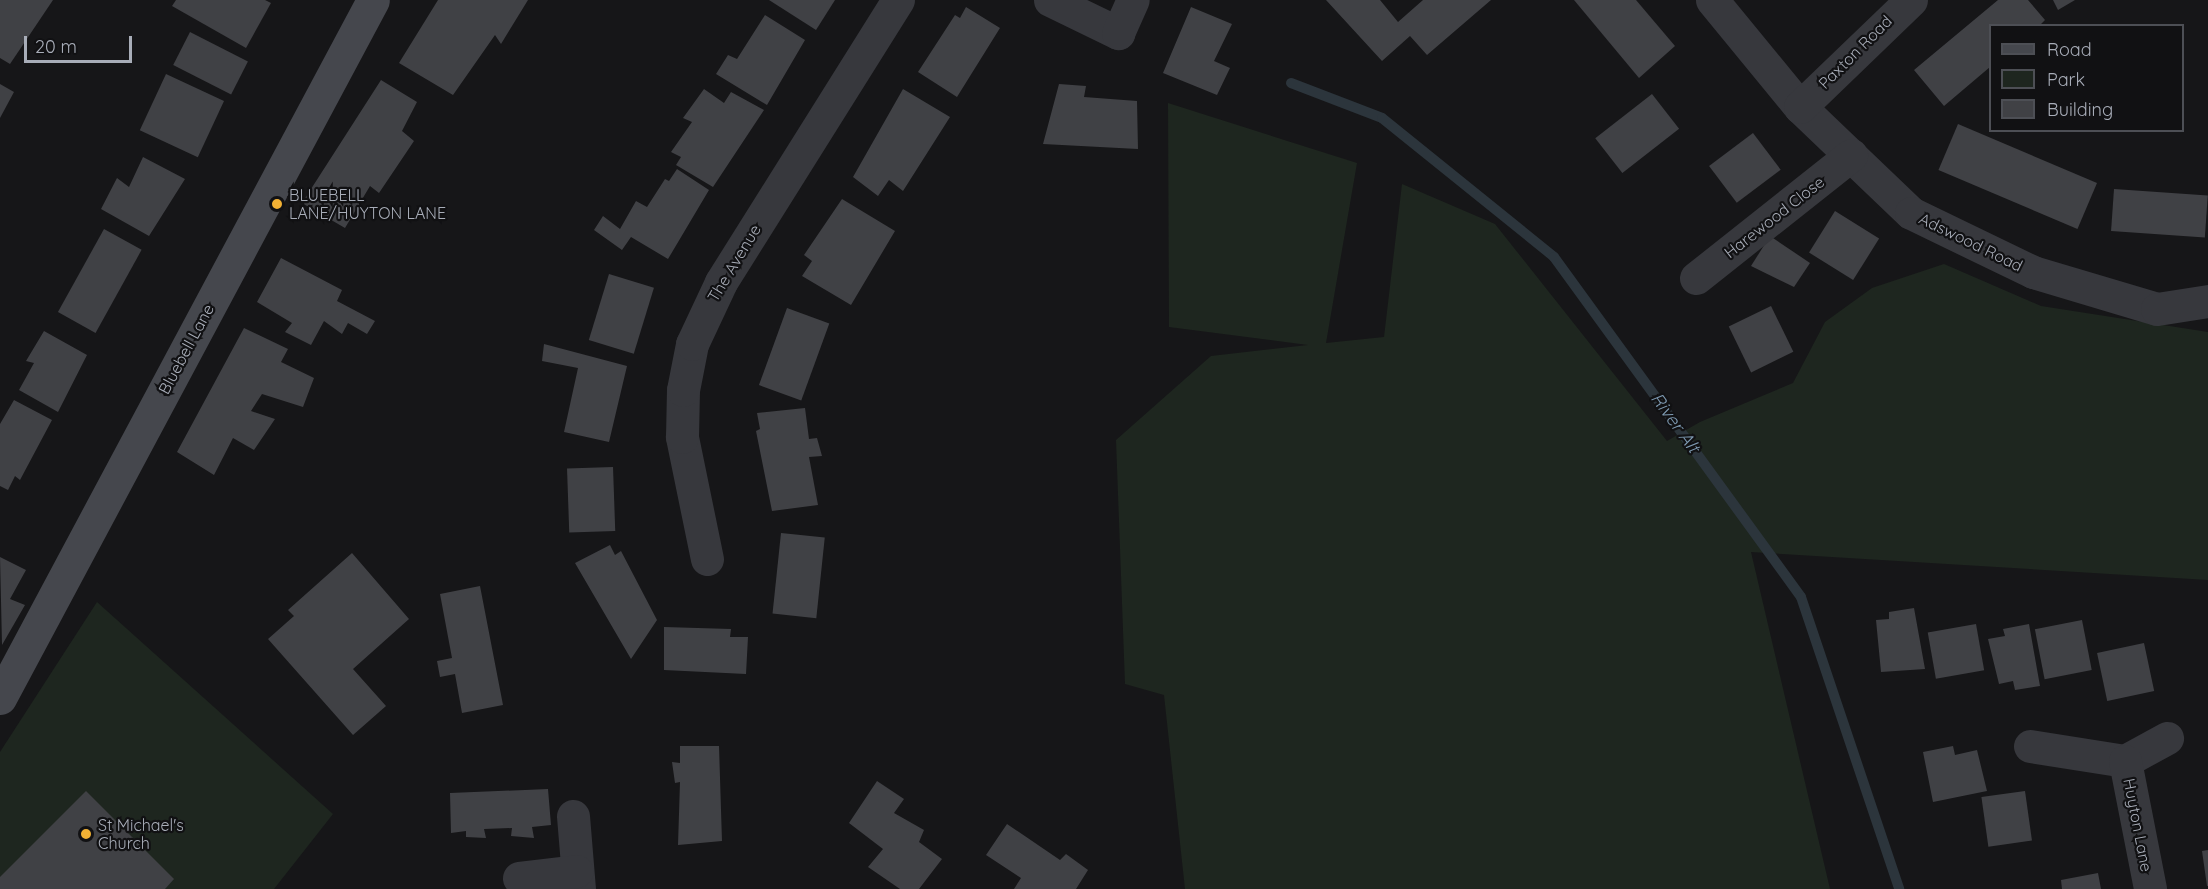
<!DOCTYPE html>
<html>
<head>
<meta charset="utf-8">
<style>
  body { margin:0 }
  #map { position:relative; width:2208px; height:889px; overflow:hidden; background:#161618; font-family:Quicksand,sans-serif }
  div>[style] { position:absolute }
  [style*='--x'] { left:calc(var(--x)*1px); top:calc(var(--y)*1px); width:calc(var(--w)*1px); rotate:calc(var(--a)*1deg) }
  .green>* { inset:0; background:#1e261f }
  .stream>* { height:10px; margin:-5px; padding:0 5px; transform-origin:5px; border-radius:5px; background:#2c353c }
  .building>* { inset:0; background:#404145; transform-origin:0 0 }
  .street>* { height:33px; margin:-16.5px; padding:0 16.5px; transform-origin:16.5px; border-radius:16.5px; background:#37383d }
  .secondary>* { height:33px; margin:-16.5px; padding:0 16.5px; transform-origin:16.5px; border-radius:16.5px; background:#45474d }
  .dots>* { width:16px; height:16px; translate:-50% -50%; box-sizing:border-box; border:3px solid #111113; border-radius:50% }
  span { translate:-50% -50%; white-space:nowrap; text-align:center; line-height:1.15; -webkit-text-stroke:4.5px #111113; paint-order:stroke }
  .street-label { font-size:16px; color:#a8adb8 }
  .poi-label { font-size:16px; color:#a8adb8 }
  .left { translate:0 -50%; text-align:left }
  .water-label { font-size:18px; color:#7f9bb3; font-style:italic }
  .legend { position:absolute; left:1989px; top:24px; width:195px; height:108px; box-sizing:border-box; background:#111113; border:2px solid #4d4f55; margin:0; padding:8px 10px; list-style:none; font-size:18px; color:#a8adb8 }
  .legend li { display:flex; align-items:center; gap:12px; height:30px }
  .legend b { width:30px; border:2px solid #4d4f55 }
  .scale { position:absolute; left:24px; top:36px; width:108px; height:27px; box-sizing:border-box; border:3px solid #a8adb8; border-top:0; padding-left:8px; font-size:18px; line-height:21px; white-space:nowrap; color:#a8adb8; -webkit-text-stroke:4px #111113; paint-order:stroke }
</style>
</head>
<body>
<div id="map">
  <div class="green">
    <div style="clip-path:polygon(1168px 103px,1357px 163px,1326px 343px,1384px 337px,1402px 184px,1495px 224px,1667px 441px,1700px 422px,1793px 383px,1825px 322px,1872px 288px,1944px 264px,2041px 306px,2208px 332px,2208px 580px,1751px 552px,1830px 889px,1185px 889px,1164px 695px,1125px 684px,1116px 440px,1211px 356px,1308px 345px,1169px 327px)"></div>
    <div style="clip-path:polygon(97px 602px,333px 814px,274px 889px,0 889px,0 752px)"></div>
  </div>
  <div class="stream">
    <div style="--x:1291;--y:83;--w:97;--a:21"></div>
    <div style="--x:1382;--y:118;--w:221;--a:38.9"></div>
    <div style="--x:1554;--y:257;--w:420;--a:54"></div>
    <div style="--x:1801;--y:597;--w:308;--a:71.4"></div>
  </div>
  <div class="building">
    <div style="clip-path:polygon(0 0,53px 0,10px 64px,0 58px)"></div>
    <div style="clip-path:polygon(176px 0,265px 0,271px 3px,246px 48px,172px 6px)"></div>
    <div style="clip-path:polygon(438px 0,528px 0,501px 44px,495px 35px,453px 95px,399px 63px)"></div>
    <div style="clip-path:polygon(769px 0,835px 0,816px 30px)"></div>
    <div style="clip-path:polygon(1326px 0,1380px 0,1398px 22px,1423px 0,1491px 0,1427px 55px,1410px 36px,1382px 61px)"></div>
    <div style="clip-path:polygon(1574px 0,1636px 0,1675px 46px,1639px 78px)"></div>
    <div style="clip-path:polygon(1998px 0,2028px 0,2045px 20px,2039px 26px,1990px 26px,1990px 67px,1944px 106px,1914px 70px)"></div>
    <div style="clip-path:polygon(2053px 0,2075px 0,2058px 10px)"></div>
    <div style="clip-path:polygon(966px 7px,1000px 28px,957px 97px,918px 72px,955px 15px,960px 18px)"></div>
    <div style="clip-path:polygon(1191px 7px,1232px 24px,1214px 61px,1230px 68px,1217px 95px,1163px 73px)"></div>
    <div style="clip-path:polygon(765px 15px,805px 40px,767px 105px,716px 74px,728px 55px,737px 59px)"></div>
    <div style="left:190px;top:32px;width:65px;height:37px;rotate:27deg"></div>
    <div style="left:166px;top:74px;width:64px;height:62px;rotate:25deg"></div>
    <div style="clip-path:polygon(381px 80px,417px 102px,402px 131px,414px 141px,379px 193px,370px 186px,345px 228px,302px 203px)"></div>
    <div style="clip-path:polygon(0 84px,14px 92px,0 118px)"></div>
    <div style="clip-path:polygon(1059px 84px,1086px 86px,1084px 97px,1137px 101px,1138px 149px,1043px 144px)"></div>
    <div style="clip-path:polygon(704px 89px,724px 103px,731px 92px,764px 110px,713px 187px,676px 165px,681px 157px,671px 152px,692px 122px,683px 118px)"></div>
    <div style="clip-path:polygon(903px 89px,950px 117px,903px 191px,889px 180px,878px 196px,853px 177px)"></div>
    <div style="left:1652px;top:94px;width:44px;height:72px;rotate:52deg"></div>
    <div style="left:1958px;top:124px;width:151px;height:50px;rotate:23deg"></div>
    <div style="left:1753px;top:133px;width:46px;height:55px;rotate:53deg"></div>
    <div style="clip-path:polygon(143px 157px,185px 179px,149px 236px,101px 209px,117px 178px,129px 187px)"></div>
    <div style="clip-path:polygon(677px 169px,709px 190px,668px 259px,631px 237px,622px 250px,594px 230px,603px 216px,620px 229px,636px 201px,647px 207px,665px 179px,669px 181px)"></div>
    <div style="left:2114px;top:189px;width:94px;height:42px;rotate:4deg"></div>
    <div style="clip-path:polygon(842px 199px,895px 231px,851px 305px,802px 276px,812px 261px,804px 255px)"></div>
    <div style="left:1835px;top:211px;width:52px;height:49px;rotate:32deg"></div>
    <div style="left:104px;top:229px;width:43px;height:95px;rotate:29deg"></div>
    <div style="clip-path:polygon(1770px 236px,1810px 263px,1794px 287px,1751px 266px)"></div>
    <div style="clip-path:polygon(281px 258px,342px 290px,337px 301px,375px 321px,367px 334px,348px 323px,342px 334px,324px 321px,311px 345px,285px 332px,292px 323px,257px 302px)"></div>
    <div style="left:609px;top:274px;width:47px;height:69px;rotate:17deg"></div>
    <div style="left:1771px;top:306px;width:51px;height:47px;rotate:64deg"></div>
    <div style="left:787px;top:308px;width:45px;height:82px;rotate:20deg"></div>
    <div style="clip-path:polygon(244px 328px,288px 349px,281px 362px,314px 378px,303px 407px,262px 394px,251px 411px,275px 419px,254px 450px,233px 438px,214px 475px,177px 452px)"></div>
    <div style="clip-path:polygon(44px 331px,87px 355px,58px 412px,19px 390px,34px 363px,26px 361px)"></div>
    <div style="clip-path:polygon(544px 344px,627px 366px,609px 442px,564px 432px,578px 368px,542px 361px)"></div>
    <div style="clip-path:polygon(14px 400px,52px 420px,20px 480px,15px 476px,8px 490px,0 486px,0 424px)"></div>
    <div style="clip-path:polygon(805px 408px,809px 439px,817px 438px,822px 456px,809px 457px,818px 505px,772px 511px,756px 431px,760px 429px,757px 413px)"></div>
    <div style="left:613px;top:467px;width:64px;height:46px;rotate:88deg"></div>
    <div style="left:781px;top:533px;width:44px;height:81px;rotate:6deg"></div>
    <div style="clip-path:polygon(610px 545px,615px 555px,621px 551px,657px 620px,631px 659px,575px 563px)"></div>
    <div style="clip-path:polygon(352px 553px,409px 619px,353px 669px,386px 706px,353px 735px,268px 639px,294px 616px,288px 610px)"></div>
    <div style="clip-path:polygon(0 557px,26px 570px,10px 599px,25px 605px,2px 645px)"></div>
    <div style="clip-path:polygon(480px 586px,503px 705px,462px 713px,455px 674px,440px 677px,437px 661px,452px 658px,440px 594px)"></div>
    <div style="clip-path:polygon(1914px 608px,1925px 669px,1881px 672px,1876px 620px,1889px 619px,1889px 612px)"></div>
    <div style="left:2082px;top:620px;width:51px;height:48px;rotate:79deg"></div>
    <div style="left:1976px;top:624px;width:47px;height:49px;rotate:80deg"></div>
    <div style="clip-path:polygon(2029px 624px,2040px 686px,2015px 690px,2013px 681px,1999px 684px,1988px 639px,2005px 636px,2003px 629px)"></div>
    <div style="clip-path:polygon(664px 627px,731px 629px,730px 637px,748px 637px,746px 674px,664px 670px)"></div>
    <div style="left:2144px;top:643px;width:49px;height:48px;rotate:78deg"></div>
    <div style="clip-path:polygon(680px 746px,719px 746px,722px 841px,678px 845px,680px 782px,675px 783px,672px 762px,680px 763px)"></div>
    <div style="clip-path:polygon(1953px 746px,1955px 755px,1977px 750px,1987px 791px,1933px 802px,1923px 752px)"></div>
    <div style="clip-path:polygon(877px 781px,904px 799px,894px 813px,924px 830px,919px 842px,942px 859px,919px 889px,900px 889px,868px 867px,883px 849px,849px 823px)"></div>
    <div style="clip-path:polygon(548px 789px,551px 825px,532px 827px,534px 838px,511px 836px,512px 828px,484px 829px,486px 838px,466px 837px,466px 831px,451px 833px,450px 793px)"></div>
    <div style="clip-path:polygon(86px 791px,174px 879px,165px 889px,0 889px,0 877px)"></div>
    <div style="left:2025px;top:791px;width:50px;height:44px;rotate:82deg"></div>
    <div style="clip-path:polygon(1007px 824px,1060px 860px,1066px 854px,1088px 870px,1076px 889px,1014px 889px,1021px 878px,986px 855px)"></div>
    <div style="clip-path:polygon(2208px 850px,2208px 886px,2207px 886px,2202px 851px)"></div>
    <div style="clip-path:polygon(2098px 873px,2101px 889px,2062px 889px,2061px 880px)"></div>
  </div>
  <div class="street">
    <div style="--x:1050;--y:0;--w:76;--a:25.9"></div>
    <div style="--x:1118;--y:33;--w:36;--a:-66"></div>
    <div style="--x:1712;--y:0;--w:139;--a:50.6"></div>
    <div style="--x:1800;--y:107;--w:153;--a:43.7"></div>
    <div style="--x:1911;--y:213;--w:136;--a:25.8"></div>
    <div style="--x:2033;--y:272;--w:129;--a:16.6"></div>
    <div style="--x:2157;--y:309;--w:52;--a:-8.9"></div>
    <div style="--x:1800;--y:107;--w:154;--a:-43.9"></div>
    <div style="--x:1696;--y:278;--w:198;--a:-38.4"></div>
    <div style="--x:707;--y:559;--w:125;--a:-101.6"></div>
    <div style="--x:682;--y:437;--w:47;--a:-88.8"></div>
    <div style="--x:683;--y:390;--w:47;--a:-78.9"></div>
    <div style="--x:692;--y:344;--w:68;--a:-64.9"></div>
    <div style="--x:721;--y:282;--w:333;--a:-57.9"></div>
    <div style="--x:2030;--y:746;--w:96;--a:9"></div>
    <div style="--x:2125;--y:761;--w:48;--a:-28.7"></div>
    <div style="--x:2125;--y:761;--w:130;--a:78.9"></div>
    <div style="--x:573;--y:816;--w:73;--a:85.3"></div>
    <div style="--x:519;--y:878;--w:58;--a:-6.9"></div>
  </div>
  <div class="secondary">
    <div style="--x:0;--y:698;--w:791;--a:-61.88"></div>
  </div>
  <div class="dots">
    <div style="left:277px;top:204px;background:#f2b134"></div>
    <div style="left:86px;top:834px;background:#f2b134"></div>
  </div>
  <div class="street-label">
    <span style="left:1855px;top:52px;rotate:-45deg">Paxton Road</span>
    <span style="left:1774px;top:217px;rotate:-38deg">Harewood Close</span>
    <span style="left:1971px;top:242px;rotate:26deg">Adswood Road</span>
    <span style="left:734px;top:263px;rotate:-59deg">The Avenue</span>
    <span style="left:186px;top:349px;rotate:-62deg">Bluebell Lane</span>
    <span style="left:2138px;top:825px;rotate:79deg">Huyton Lane</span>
  </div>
  <div class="poi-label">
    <span class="left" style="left:289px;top:204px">BLUEBELL<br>LANE/HUYTON LANE</span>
    <span class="left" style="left:98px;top:834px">St Michael's<br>Church</span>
  </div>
  <div class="water-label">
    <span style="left:1675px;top:423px;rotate:54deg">River Alt</span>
  </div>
  <ul class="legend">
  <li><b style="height:8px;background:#45474d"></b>Road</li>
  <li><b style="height:16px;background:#1e261f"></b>Park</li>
  <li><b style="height:16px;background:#404145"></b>Building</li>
  </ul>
  <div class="scale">20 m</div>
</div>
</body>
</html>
